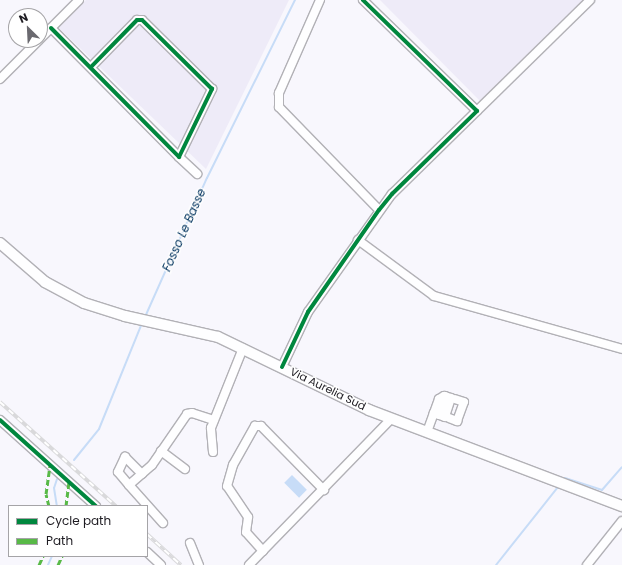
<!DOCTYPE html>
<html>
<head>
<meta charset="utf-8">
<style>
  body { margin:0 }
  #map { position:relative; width:622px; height:565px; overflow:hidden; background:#f8f7fd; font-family:Poppins,sans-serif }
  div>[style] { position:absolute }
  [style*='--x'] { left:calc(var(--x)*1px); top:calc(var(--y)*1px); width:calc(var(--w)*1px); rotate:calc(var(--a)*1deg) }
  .built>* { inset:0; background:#eeebf8 }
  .water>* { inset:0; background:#c7dcf7; transform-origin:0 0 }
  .stream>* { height:2px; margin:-1px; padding:0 1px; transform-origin:1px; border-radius:1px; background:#c7dcf7 }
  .roads { filter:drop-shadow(1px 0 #b2b1b6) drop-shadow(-1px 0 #b2b1b6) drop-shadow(0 1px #b2b1b6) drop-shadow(0 -1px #b2b1b6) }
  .minor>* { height:8px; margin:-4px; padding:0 4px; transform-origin:4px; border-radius:4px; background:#fefeff }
  .major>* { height:10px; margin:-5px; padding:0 5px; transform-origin:5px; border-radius:5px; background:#fefeff }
  .rail>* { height:3.5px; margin-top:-1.75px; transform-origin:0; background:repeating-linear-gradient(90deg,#fff 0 6px,#d9d9db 0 12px); box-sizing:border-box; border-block:1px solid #d9d9db }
  .quiet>* { height:3px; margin-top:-1.5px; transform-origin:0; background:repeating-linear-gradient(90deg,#58b947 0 6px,transparent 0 9px) }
  .cycleway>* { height:4px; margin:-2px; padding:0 2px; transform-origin:2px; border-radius:2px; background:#00873e }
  span { translate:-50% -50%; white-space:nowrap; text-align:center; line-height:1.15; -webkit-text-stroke:3px #fff; paint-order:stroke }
  .street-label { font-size:11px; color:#1e1c22 }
  .water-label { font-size:12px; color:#063661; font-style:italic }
  .legend { position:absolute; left:8px; top:505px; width:140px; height:52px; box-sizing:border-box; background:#fff; border:1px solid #a5a4a7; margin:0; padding:5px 7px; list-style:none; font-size:12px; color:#1e1c22 }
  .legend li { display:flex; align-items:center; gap:8px; height:20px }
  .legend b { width:20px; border:1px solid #a5a4a7 }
  .north { position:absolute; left:8px; top:8px; width:40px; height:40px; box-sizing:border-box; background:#fff; border:1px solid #a5a4a7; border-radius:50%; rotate:336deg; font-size:11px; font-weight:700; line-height:16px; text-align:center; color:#1e1c22 }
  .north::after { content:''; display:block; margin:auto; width:14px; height:18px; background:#6a696f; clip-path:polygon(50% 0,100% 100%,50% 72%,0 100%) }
</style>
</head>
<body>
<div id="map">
  <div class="built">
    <div style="clip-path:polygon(86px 0,289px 0,206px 169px,58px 27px)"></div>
    <div style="clip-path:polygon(380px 0,585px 0,482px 103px)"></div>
  </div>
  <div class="water">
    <div style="left:292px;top:475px;width:21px;height:11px;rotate:45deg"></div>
  </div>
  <div class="stream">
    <div style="--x:145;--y:317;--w:152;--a:-66"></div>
    <div style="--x:207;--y:178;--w:199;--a:-63.7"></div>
    <div style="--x:74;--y:460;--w:40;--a:-51"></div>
    <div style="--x:99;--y:429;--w:114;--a:-67.9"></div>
    <div style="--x:565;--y:478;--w:39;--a:18"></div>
    <div style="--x:602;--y:490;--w:30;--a:-49"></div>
    <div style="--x:57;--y:479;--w:9;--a:108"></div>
    <div style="--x:54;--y:488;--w:18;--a:81"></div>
    <div style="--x:48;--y:565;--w:10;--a:-66"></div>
    <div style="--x:496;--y:565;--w:100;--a:-51.5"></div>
  </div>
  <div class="roads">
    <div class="minor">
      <div style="--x:320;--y:0;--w:102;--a:113.8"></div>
      <div style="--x:279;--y:93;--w:14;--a:90"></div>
      <div style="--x:279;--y:107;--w:144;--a:45.8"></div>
      <div style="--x:363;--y:0;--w:159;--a:44.2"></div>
      <div style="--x:51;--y:28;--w:182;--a:45.2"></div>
      <div style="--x:179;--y:157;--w:76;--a:-64.1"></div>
      <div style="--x:212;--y:89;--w:98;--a:-135.4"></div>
      <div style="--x:142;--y:20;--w:5;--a:180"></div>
      <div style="--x:137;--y:20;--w:66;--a:134.4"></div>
      <div style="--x:40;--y:39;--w:55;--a:-45"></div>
      <div style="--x:0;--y:79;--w:55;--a:-45"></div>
      <div style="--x:179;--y:157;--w:25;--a:43"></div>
      <div style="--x:358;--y:240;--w:94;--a:36.4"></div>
      <div style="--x:434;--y:296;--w:195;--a:15.7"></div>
      <div style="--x:282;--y:367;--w:61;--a:-64.7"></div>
      <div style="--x:308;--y:312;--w:145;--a:-54.6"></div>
      <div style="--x:392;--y:194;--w:277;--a:-44.4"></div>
      <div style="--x:439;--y:415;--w:20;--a:-70"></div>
      <div style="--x:449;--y:418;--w:9;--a:21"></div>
      <div style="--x:457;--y:421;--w:20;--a:-70"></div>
      <div style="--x:464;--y:402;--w:9;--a:-162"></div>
      <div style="--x:0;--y:420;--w:129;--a:41.9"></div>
      <div style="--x:427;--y:432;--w:35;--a:-70"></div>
      <div style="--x:439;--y:399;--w:6;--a:-31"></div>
      <div style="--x:444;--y:396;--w:7;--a:16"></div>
      <div style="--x:451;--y:398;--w:20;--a:108"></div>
      <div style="--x:445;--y:417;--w:12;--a:-160"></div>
      <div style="--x:161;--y:451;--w:30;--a:37"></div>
      <div style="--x:213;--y:452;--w:24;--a:-95"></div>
      <div style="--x:211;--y:428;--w:86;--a:-68.2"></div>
      <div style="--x:129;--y:485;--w:17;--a:-130"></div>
      <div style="--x:118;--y:472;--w:17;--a:-65"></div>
      <div style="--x:125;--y:457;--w:24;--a:45"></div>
      <div style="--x:163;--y:523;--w:51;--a:-131.8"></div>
      <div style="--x:129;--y:485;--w:30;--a:-41"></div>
      <div style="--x:152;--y:465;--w:62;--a:-55.5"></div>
      <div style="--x:187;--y:414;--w:5;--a:-11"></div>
      <div style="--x:192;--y:413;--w:23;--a:18"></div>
      <div style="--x:190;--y:543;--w:24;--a:68"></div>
      <div style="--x:263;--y:551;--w:25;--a:-132"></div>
      <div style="--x:246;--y:532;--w:15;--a:-82"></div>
      <div style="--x:248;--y:517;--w:37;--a:-124"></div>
      <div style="--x:227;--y:486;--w:22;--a:-74"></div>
      <div style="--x:233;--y:465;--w:45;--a:-60.6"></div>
      <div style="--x:255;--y:426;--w:6;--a:0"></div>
      <div style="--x:261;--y:426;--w:90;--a:45.5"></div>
      <div style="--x:147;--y:552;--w:19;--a:43"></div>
      <div style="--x:249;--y:565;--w:204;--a:-45.8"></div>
      <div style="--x:587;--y:565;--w:56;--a:-51.5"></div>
    </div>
    <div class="major">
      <div style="--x:0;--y:243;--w:60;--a:40.9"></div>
      <div style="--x:45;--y:282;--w:44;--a:28.3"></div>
      <div style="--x:84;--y:303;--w:43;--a:17.6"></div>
      <div style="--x:125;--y:316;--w:95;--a:12.7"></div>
      <div style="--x:218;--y:337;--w:168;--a:25.8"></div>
      <div style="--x:369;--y:410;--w:271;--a:20.8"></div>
    </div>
  </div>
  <div class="rail">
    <div style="--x:0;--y:402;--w:156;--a:41.9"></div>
    <div style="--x:147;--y:534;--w:46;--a:42.4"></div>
  </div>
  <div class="quiet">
    <div style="--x:49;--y:506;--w:12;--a:-104"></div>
    <div style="--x:46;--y:494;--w:29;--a:-82"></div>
    <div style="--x:66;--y:506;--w:24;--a:-83"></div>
    <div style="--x:39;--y:565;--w:10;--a:-66"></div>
    <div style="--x:58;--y:565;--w:10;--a:-66"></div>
  </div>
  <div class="cycleway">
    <div style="--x:51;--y:28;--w:182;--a:45.2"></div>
    <div style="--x:179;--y:157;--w:76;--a:-64.1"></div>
    <div style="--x:212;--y:89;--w:98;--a:-135.4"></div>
    <div style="--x:142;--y:20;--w:5;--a:180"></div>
    <div style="--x:137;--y:20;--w:66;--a:134.4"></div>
    <div style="--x:282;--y:367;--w:61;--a:-64.7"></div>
    <div style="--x:308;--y:312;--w:124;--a:-55.2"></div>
    <div style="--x:379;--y:210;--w:21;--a:-51"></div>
    <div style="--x:392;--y:194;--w:119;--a:-44.3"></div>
    <div style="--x:477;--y:111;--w:159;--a:-135.8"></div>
    <div style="--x:0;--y:420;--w:129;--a:41.9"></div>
  </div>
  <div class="street-label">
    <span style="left:328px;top:389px;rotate:26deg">Via Aurelia Sud</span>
  </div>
  <div class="water-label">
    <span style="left:184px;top:230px;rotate:-66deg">Fosso Le Basse</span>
  </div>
  <ul class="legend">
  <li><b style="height:5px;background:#00873e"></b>Cycle path</li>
  <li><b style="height:5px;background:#58b947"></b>Path</li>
  </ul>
  <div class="north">N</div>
</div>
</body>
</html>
